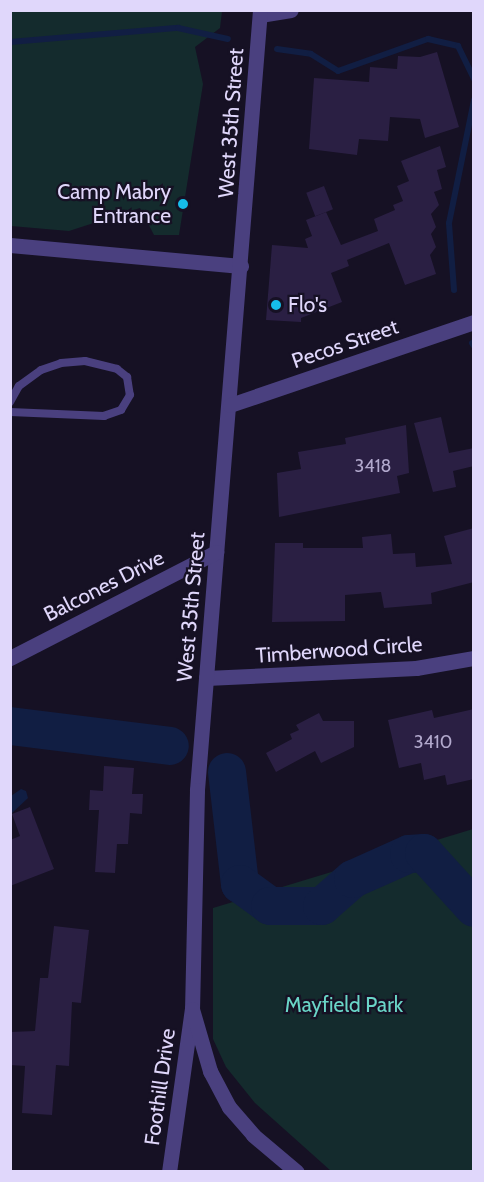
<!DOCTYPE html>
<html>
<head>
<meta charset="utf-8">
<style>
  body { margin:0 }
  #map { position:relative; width:484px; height:1182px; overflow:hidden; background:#161124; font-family:Cabin,sans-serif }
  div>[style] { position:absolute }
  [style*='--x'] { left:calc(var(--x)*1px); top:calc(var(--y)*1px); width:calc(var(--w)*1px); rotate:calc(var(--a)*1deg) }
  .green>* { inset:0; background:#142b2d }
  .water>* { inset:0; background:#111e43 }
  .stream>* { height:6px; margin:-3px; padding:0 3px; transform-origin:3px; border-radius:3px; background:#111e43 }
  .river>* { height:38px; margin:-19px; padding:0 19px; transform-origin:19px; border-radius:19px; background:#111e43 }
  .building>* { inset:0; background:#2a1f43; transform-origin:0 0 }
  .service>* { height:8px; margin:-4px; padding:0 4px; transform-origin:4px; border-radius:4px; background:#4a407f }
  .minor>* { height:15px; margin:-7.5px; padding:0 7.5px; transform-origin:7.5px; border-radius:7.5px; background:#4a407f }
  .tertiary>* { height:15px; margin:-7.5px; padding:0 7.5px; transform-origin:7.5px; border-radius:7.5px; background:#4a407f }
  .dots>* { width:16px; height:16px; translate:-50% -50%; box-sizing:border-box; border:3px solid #161124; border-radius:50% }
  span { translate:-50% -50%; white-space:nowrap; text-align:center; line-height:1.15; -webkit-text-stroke:4.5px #161124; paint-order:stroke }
  .number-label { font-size:18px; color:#b2a9cd }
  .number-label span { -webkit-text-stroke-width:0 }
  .street-label { font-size:21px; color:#e0d7fb }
  .poi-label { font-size:21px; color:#e0d7fb }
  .right { translate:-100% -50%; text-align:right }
  .left { translate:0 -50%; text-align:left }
  .park-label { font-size:21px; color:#6ad5c7 }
  .frame { position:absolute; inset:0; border:12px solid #e0d7fb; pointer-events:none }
</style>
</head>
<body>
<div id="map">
  <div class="green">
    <div style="clip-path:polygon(10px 11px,222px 11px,220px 28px,195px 47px,203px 84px,179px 235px,154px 235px,140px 208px,69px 231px,11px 226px)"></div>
    <div style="clip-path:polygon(473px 829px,473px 1171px,331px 1171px,255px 1103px,226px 1067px,213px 1039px,213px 908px)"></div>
  </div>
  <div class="water">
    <div style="clip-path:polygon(21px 789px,26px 791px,28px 798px,11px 814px,11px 796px)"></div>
  </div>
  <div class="stream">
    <div style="--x:10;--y:42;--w:169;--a:-4.8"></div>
    <div style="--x:178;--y:28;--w:51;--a:12.4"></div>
    <div style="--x:277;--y:49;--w:34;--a:8"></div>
    <div style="--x:311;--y:54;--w:32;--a:32"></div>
    <div style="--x:338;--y:71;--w:96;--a:-19.6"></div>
    <div style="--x:428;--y:39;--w:31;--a:13"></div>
    <div style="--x:458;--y:46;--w:37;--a:64"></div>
    <div style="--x:454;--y:290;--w:67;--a:-94.3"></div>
    <div style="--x:449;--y:223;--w:126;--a:-78.5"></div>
    <div style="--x:472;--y:343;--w:4;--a:56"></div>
  </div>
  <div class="river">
    <div style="--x:10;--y:726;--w:161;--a:7.1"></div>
    <div style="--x:227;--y:772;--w:113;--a:83.4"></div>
    <div style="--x:240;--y:884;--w:37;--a:36"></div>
    <div style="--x:270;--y:906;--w:52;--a:0"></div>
    <div style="--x:322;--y:906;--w:41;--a:-41.1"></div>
    <div style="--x:353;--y:879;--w:61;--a:-24.1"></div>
    <div style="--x:409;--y:854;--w:15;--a:-4"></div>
    <div style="--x:424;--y:853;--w:74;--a:47.7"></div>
  </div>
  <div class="building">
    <div style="clip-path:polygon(437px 52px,459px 127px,425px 138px,420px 119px,390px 117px,388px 141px,359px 139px,357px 155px,309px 149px,314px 78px,369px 82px,370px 67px,397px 69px,398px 56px,420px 57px)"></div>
    <div style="clip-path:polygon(440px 146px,446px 167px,437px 170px,442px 189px,434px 192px,439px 205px,431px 214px,436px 227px,431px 234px,436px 247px,430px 255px,436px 274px,405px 285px,389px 243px,347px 260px,349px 266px,331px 273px,342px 302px,301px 318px,301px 322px,266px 320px,272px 245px,308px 248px,305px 239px,312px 236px,306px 220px,326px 212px,341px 245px,378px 231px,374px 219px,395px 210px,393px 205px,403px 201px,397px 186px,409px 181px,401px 161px)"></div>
    <div style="left:324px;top:186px;width:25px;height:19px;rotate:69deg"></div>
    <div style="clip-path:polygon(441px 417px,449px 453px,474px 448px,474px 466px,453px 471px,456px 487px,433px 492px,414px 423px)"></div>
    <div style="clip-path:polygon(406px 425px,409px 473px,397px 476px,400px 493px,279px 517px,277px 473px,301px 469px,298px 452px,346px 444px,345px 438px)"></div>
    <div style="clip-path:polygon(474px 528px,474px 582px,431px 593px,432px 604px,384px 608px,381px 592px,345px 595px,345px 621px,272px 622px,275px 543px,303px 543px,303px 548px,363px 548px,362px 537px,391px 534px,393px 554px,415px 553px,416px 567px,452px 564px,444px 536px)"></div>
    <div style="clip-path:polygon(474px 709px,474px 779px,447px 785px,445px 775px,424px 780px,421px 763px,399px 768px,388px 720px,432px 710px,434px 718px)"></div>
    <div style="clip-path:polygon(319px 713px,323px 721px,354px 721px,354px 747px,321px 763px,315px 751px,276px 772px,266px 753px,292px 739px,290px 734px,299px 730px,296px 725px)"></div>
    <div style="clip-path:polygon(104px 766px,134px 768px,132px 794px,143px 794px,142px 814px,130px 813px,128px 844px,117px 844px,115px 873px,95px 872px,99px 810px,89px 810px,90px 790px,103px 791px)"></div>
    <div style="clip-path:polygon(30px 807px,54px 869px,10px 886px,10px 840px,20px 836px,12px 814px)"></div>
    <div style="clip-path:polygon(54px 926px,89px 930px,81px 1003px,72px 1002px,69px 1066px,56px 1065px,52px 1115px,22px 1113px,25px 1066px,10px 1065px,10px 1032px,35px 1031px,40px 978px,48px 978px)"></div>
  </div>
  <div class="service">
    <div style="--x:10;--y:402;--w:18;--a:-61"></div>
    <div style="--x:19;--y:386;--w:27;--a:-36"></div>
    <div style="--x:41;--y:370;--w:21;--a:-19"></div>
    <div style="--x:61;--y:363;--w:24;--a:-5"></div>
    <div style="--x:85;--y:361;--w:33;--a:14"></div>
    <div style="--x:117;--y:369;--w:13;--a:39"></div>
    <div style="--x:127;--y:377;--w:18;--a:81"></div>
    <div style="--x:130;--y:395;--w:17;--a:121"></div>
    <div style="--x:121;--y:410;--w:18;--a:161"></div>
    <div style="--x:104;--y:416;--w:94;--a:-177.6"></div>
  </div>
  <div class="minor">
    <div style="--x:260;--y:15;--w:31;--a:-9"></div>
    <div style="--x:10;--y:245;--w:232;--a:5.2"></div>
    <div style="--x:206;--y:678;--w:210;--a:-2.7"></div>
    <div style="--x:416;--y:668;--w:59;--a:-9.8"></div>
    <div style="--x:169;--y:1172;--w:165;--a:-82"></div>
  </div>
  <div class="tertiary">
    <div style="--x:260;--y:10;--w:783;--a:94.62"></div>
    <div style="--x:197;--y:790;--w:219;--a:91.3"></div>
    <div style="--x:192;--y:1009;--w:65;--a:73.8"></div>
    <div style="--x:210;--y:1071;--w:41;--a:62.2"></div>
    <div style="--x:229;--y:1107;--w:37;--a:49"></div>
    <div style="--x:253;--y:1135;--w:57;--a:40.1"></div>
    <div style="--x:230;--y:405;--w:258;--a:-18.8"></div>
    <div style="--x:10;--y:658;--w:232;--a:-27.2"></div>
  </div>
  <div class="dots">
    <div style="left:183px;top:204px;background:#16bce9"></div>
    <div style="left:276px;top:305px;background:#16bce9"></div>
  </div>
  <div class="number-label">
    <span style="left:373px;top:466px">3418</span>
    <span style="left:433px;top:742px">3410</span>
  </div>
  <div class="street-label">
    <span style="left:231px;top:123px;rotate:-86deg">West 35th Street</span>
    <span style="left:345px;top:344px;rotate:-19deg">Pecos Street</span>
    <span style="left:104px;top:586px;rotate:-27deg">Balcones Drive</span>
    <span style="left:191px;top:607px;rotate:-85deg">West 35th Street</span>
    <span style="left:339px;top:650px;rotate:-4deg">Timberwood Circle</span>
    <span style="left:160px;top:1087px;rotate:-82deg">Foothill Drive</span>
  </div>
  <div class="poi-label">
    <span class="right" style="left:171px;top:204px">Camp Mabry<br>Entrance</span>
    <span class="left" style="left:288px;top:305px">Flo's</span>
  </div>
  <div class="park-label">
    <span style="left:344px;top:1005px">Mayfield Park</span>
  </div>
  <div class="frame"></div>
</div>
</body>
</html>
